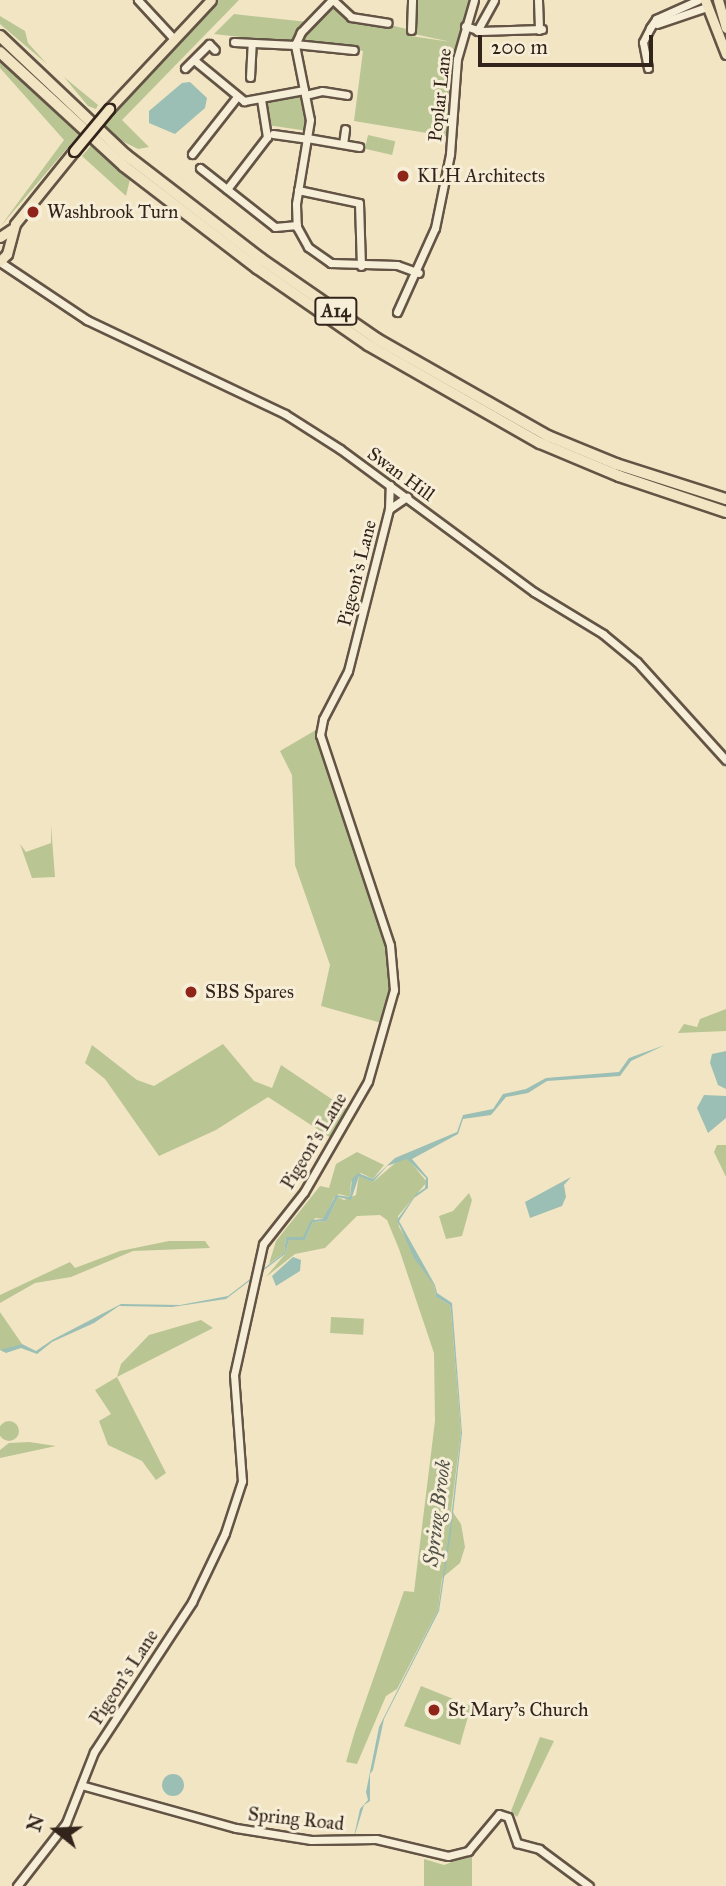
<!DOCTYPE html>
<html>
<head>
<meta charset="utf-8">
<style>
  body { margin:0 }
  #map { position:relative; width:726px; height:1886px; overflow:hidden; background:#f2e5c3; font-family:"IM FELL Great Primer",serif }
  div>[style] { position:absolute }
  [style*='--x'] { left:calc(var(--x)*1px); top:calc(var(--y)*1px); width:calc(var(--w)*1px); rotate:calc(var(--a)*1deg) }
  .green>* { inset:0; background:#bac594; transform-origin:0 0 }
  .round { border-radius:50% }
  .water>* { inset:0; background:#9bbfb4 }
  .roads { filter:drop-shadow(2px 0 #635445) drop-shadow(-2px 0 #635445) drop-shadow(0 2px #635445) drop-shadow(0 -2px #635445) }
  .minor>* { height:7px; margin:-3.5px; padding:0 3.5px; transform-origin:3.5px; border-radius:3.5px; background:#f7eed8 }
  .major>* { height:9px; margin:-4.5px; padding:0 4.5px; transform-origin:4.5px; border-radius:4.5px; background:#f2e5c3 }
  .highway>* { height:10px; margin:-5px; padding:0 5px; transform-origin:5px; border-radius:5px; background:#f2e5c3 }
  .bridges { filter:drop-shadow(2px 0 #33241b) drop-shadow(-2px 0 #33241b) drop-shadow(0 2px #33241b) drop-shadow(0 -2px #33241b) }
  .major-bridge>* { height:9px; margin:-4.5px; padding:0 4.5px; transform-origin:4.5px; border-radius:4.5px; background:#f2e5c3 }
  .dots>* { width:19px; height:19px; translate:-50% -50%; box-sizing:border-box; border:4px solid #f7eed8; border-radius:50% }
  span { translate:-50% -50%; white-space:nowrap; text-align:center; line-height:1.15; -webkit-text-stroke:6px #f7eed8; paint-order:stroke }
  .shield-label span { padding:2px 5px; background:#f7eed8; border:2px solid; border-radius:5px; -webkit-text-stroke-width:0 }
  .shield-label { font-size:18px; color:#33241b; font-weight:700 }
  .street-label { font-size:19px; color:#33241b }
  .poi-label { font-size:19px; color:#33241b }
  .left { translate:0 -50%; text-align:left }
  .water-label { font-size:21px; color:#525249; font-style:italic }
  .north { position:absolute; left:21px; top:1795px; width:70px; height:70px; -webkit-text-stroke:5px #f7eed8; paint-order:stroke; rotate:288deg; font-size:19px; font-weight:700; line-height:28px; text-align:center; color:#33241b }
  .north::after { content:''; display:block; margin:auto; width:24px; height:32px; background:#33241b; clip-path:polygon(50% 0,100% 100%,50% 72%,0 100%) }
  .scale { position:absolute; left:478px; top:35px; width:175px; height:32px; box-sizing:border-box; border:4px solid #33241b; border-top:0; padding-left:9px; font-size:21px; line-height:24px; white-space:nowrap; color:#33241b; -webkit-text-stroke:5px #f7eed8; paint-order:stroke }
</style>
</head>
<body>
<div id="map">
  <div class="green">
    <div style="clip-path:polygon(211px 0,239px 0,122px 120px,149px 147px,138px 149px,120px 140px,103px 126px,111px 115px,109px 109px)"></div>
    <div style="clip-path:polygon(332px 0,348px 15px,411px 30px,411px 36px,451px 42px,414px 34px,415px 0,474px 0,463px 31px,451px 137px,354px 121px,363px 51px,214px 34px,234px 14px,308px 22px)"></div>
    <div style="clip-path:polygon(0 16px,25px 31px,28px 43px,47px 64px,0 24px)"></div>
    <div style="clip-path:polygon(0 56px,81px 132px,0 227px,64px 140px,0 68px)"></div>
    <div style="clip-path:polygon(64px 77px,98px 105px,96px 109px,88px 106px)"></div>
    <div style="clip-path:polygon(304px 90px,308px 131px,267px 125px,261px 99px)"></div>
    <div style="left:368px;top:135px;width:28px;height:14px;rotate:13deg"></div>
    <div style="clip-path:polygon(94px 142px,131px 175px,126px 196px,82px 156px)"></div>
    <div style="clip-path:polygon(321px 727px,387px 933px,395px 977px,385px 1024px,321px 1006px,330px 965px,295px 865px,292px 775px,280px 751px)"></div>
    <div style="clip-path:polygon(51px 825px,55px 877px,32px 878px,20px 844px,26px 852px,51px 843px)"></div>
    <div style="clip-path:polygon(726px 1009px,726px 1031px,678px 1033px,684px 1024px,697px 1027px,700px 1019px)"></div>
    <div style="clip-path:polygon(223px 1044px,254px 1081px,272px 1088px,281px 1065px,348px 1110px,331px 1138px,268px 1097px,216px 1130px,159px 1156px,105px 1079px,85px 1063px,92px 1045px,137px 1080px,154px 1086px)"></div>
    <div style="clip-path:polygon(717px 1145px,726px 1145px,726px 1177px,714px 1152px)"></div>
    <div style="clip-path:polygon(357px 1152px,384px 1165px,373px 1179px,361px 1173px,351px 1182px,350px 1197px,339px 1194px,334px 1198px,324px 1219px,315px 1218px,303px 1238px,286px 1237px,284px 1253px,269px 1264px,276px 1241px,320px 1186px,329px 1188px,336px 1164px)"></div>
    <div style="clip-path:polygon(400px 1159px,408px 1159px,427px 1182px,398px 1216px,399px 1227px,434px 1285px,436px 1297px,450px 1305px,451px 1312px,461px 1432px,450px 1519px,451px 1525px,452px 1511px,461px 1524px,465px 1547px,460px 1563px,442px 1578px,438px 1610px,397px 1689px,386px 1696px,357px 1764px,346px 1762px,355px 1731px,404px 1591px,414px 1592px,435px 1421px,434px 1353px,399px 1249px,387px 1220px,380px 1215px,357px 1216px,325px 1248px,295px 1254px,266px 1277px,285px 1254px,289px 1240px,305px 1240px,313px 1222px,327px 1221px,338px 1197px,344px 1200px,356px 1195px,359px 1175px,373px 1182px)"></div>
    <div style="clip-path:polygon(469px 1193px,472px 1200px,462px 1236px,446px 1239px,439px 1216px,453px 1211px)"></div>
    <div style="clip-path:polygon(169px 1241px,205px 1241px,210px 1248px,133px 1251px,71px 1277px,35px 1283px,0 1303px,0 1295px,70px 1262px,75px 1268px,120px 1251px)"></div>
    <div style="clip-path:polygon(0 1312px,22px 1344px,6px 1351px,0 1350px)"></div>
    <div style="left:331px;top:1317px;width:33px;height:16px;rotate:3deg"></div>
    <div style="clip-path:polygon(201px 1320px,213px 1328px,117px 1377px,166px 1473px,156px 1480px,142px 1461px,108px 1445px,99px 1421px,111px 1414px,95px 1390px,117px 1377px,121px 1364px,149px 1335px)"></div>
    <div class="round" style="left:-1px;top:1421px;width:20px;height:20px"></div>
    <div style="clip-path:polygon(29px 1442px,56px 1446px,0 1458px,0 1450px,9px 1443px)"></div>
    <div style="clip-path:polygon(421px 1686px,471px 1706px,460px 1745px,404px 1726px)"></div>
    <div style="clip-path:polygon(540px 1737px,554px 1741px,517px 1817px,511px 1811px)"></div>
    <div style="clip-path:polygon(472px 1854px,472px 1886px,424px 1886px,424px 1859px,444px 1865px)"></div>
  </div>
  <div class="water">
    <div style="clip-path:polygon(190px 82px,207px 98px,205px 108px,175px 134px,149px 123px,149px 111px,182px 83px)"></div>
    <div style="clip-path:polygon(665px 1045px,631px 1061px,620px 1076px,547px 1081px,528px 1093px,506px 1097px,491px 1115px,463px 1119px,458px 1134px,412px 1159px,428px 1178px,428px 1188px,414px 1198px,399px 1221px,435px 1285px,437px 1293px,452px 1303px,462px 1433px,451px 1532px,439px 1611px,384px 1719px,373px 1770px,370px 1774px,370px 1801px,364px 1805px,353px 1841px,360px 1809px,368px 1800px,366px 1792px,379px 1727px,438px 1610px,450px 1527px,461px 1432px,451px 1312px,450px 1305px,436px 1297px,434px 1285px,414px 1258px,397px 1220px,416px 1194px,425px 1188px,426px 1178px,407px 1159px,387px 1166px,373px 1182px,359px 1176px,351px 1200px,338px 1197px,327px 1221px,313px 1222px,305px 1240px,289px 1240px,285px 1254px,226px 1299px,172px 1307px,119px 1306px,94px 1323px,52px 1342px,37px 1354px,21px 1348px,6px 1353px,0 1350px,22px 1344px,36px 1351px,52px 1340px,121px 1304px,180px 1305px,228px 1296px,284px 1253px,286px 1237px,303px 1237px,311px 1220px,323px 1219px,336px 1195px,350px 1197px,352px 1179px,358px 1173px,373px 1179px,395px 1158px,457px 1132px,463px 1115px,493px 1109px,503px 1094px,526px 1089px,546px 1078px,619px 1072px,629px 1058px)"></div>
    <div style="clip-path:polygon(726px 1051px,726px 1089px,718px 1085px,710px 1063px,712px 1054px)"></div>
    <div style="clip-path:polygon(704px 1095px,726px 1096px,726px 1118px,708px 1133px,697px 1108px)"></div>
    <div style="clip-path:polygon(571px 1177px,564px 1185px,566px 1197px,562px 1206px,530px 1218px,525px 1202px)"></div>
    <div style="clip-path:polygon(293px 1257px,301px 1260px,300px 1271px,276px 1286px,272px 1276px)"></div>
    <div class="round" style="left:162px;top:1774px;width:22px;height:22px"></div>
  </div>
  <div class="roads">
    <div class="minor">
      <div style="--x:138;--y:0;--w:53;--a:47.3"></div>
      <div style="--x:332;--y:0;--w:45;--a:134.1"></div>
      <div style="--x:301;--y:32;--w:14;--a:115"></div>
      <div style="--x:295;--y:45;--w:76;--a:78.7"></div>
      <div style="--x:310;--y:120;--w:85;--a:99.5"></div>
      <div style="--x:296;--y:204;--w:23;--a:88"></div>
      <div style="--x:297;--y:227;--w:23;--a:61"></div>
      <div style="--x:308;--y:247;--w:28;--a:35"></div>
      <div style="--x:331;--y:263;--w:66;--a:1.7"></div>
      <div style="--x:397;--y:265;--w:23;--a:20"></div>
      <div style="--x:333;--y:0;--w:25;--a:43"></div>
      <div style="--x:351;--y:17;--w:37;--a:9"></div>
      <div style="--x:538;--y:0;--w:30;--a:88"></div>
      <div style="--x:657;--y:24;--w:53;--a:-18.8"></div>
      <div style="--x:465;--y:26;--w:16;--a:18"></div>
      <div style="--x:480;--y:31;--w:62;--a:-1.8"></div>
      <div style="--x:411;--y:30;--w:30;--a:-88"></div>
      <div style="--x:477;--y:31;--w:35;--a:-61"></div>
      <div style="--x:234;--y:42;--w:61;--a:2.8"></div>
      <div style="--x:295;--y:44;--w:59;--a:5.8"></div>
      <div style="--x:194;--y:60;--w:65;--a:39.4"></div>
      <div style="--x:244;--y:101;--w:61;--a:-10.4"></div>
      <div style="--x:185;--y:68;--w:34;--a:-45"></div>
      <div style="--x:209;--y:44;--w:8;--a:45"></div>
      <div style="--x:648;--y:68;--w:26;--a:-101"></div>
      <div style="--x:643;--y:42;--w:16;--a:-63"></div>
      <div style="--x:650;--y:28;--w:11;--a:-56"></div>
      <div style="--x:656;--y:19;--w:46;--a:-24.3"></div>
      <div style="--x:250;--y:77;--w:34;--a:-87"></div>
      <div style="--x:305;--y:95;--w:17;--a:-13"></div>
      <div style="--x:322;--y:91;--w:25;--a:9"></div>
      <div style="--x:273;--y:134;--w:34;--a:8"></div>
      <div style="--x:307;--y:138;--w:53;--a:9.8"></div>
      <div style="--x:343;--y:144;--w:15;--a:-82"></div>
      <div style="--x:192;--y:154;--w:71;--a:-51.8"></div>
      <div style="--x:200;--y:168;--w:95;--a:38.2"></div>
      <div style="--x:275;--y:227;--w:22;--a:-5"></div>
      <div style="--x:227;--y:189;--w:66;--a:-52.4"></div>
      <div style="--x:267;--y:137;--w:38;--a:-99"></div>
      <div style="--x:298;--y:190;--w:62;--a:12"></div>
      <div style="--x:359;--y:203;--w:63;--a:88.2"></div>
      <div style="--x:0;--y:262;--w:105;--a:33.7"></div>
      <div style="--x:87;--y:320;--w:219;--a:25.4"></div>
      <div style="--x:285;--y:414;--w:65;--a:32.5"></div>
      <div style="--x:340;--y:449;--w:241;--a:36.4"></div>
      <div style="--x:534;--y:592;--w:81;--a:31.3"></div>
      <div style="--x:603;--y:634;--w:44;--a:39.5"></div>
      <div style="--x:637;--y:662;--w:132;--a:47.8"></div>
      <div style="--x:397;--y:312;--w:92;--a:-65.7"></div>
      <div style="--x:435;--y:228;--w:76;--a:-78.5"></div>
      <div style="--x:450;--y:154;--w:95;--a:-85.8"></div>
      <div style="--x:457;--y:59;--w:61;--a:-73.9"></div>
      <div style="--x:389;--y:509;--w:22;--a:-34"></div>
      <div style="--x:81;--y:1785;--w:161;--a:15.5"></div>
      <div style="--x:236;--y:1828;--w:76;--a:9.1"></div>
      <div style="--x:311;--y:1840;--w:65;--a:-0.9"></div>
      <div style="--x:376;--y:1839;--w:74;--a:13.3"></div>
      <div style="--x:448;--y:1856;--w:21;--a:-14"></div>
      <div style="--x:468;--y:1851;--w:48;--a:-50"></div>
      <div style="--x:499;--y:1814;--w:9;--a:18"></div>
      <div style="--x:508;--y:1817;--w:28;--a:71"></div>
      <div style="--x:517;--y:1843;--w:23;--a:15"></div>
      <div style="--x:539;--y:1849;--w:62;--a:36.5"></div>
      <div style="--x:17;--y:1886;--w:80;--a:-52.1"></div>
      <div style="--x:66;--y:1823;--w:76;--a:-68.5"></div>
      <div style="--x:94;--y:1752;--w:179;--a:-56.8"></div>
      <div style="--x:192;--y:1602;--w:76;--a:-64.4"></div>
      <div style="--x:225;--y:1533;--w:55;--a:-71.9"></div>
      <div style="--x:242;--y:1481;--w:106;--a:-94.3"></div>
      <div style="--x:234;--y:1375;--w:134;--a:-77.5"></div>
      <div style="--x:263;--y:1244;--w:66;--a:-51.7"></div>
      <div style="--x:304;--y:1192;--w:128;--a:-60"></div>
      <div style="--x:368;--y:1081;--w:95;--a:-74.1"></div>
      <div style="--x:394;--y:990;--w:45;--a:-95.1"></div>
      <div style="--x:390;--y:945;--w:221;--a:-108.4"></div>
      <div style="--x:320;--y:735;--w:16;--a:-79"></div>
      <div style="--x:323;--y:719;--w:54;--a:-62.5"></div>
      <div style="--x:348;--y:671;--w:167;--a:-75.8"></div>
      <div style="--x:389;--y:509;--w:24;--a:-88"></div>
    </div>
    <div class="major">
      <div style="--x:705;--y:0;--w:58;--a:68.7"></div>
      <div style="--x:718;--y:0;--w:29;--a:74"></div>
      <div style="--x:109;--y:109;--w:149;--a:-46.9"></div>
      <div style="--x:0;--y:237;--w:14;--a:-34"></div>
      <div style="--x:0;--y:261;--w:10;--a:-45"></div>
      <div style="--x:7;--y:254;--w:31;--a:-75"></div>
      <div style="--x:15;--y:224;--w:94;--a:-51.1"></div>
    </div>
    <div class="highway">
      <div style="--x:0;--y:36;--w:173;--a:43.4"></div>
      <div style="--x:126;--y:155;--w:170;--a:37.6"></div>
      <div style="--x:261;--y:259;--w:141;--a:34.6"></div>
      <div style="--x:377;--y:339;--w:197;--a:29.6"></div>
      <div style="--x:548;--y:436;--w:74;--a:22.4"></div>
      <div style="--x:616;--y:464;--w:115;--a:17.7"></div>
      <div style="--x:0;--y:52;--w:168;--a:42.6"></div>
      <div style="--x:124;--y:166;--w:168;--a:37.5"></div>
      <div style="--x:257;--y:268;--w:135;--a:34.7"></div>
      <div style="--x:368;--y:345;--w:198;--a:29.7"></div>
      <div style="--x:540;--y:443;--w:86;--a:22.7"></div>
      <div style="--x:619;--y:476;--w:113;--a:18.6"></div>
    </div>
  </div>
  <div class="bridges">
    <div class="major-bridge">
      <div style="--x:74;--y:151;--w:55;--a:-50.2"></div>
    </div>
  </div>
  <div class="dots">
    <div style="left:403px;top:176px;background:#8f2418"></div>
    <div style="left:33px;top:212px;background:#8f2418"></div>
    <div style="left:191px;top:992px;background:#8f2418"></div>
    <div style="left:434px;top:1710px;background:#8f2418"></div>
  </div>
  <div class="shield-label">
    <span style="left:336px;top:311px">A14</span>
  </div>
  <div class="street-label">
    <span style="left:440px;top:95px;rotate:-84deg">Poplar Lane</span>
    <span style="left:401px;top:474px;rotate:36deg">Swan Hill</span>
    <span style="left:357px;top:573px;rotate:-76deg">Pigeon's Lane</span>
    <span style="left:314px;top:1141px;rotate:-59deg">Pigeon's Lane</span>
    <span style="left:124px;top:1677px;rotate:-57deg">Pigeon's Lane</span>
    <span style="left:296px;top:1819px;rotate:6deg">Spring Road</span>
  </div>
  <div class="poi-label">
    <span class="left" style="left:417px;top:176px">KLH Architects</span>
    <span class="left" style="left:47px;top:212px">Washbrook Turn</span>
    <span class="left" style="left:205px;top:992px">SBS Spares</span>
    <span class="left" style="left:448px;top:1710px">St Mary's Church</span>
  </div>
  <div class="water-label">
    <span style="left:437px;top:1513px;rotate:-83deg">Spring Brook</span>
  </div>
  <div class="north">N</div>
  <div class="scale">200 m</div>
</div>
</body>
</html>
